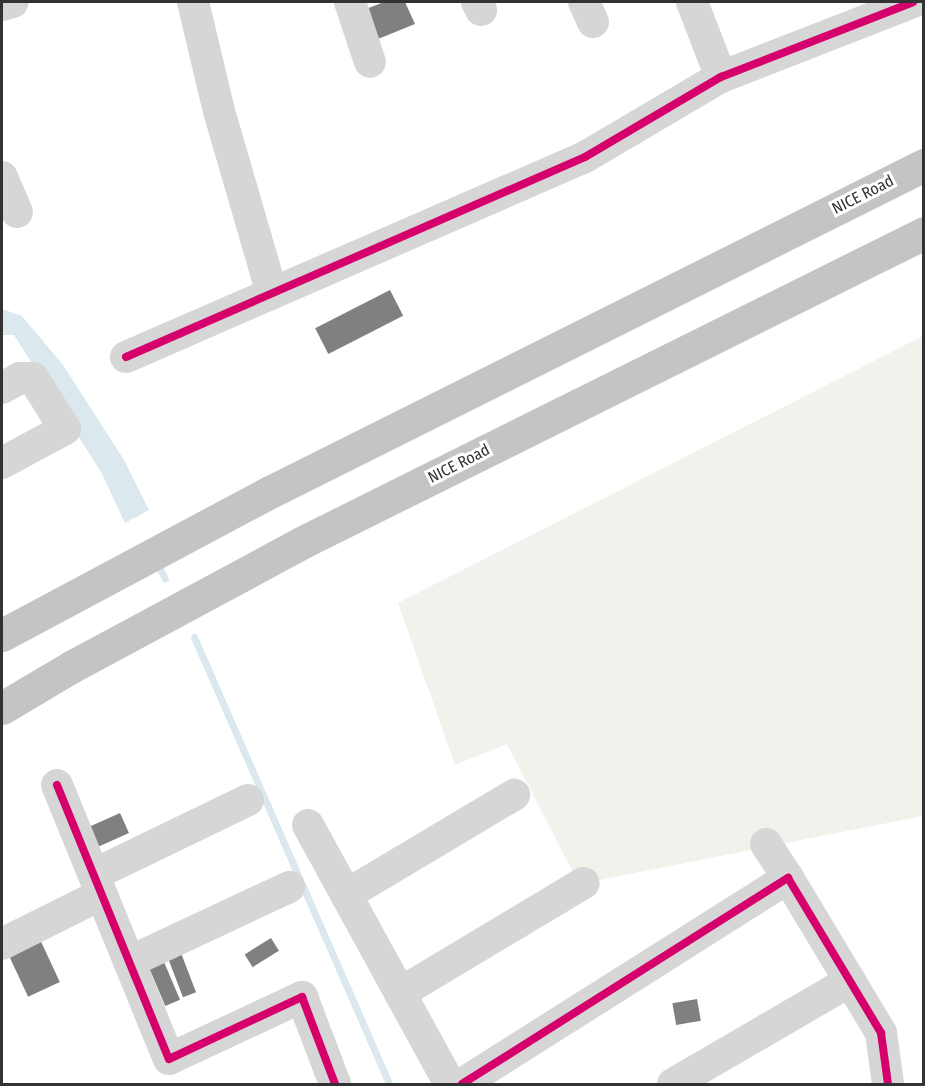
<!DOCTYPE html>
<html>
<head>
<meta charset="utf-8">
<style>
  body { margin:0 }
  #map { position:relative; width:925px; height:1086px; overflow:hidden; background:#fff; font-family:"Fira Sans Condensed",sans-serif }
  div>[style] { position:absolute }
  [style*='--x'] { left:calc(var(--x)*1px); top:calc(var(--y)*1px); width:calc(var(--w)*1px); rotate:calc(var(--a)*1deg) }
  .green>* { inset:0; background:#f0f2ec }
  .water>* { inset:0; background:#dbe9ee }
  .stream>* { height:7px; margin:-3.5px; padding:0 3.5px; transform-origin:3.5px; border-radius:3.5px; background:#dbe9ee }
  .building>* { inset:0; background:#808080; transform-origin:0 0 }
  .minor>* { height:32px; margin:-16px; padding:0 16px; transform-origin:16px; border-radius:16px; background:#d6d6d6 }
  .highway>* { height:33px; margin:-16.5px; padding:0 16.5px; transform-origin:16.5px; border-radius:16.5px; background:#c4c4c4 }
  .cycleway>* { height:8px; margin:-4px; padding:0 4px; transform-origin:4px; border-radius:4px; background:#d6006c }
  span { translate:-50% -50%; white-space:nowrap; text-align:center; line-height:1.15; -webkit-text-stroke:6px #fff; paint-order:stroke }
  .street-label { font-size:16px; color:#323232 }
  .frame { position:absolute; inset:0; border:3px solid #323232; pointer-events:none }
</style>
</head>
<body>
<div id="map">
  <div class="green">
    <div style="clip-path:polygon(923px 336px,923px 816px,579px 884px,507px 744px,455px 765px,398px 603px)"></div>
  </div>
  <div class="water">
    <div style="clip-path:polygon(2px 309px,22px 316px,63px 365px,124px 460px,149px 510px,125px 523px,101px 472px,14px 335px,2px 335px)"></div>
  </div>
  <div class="stream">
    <div style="--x:159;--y:567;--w:13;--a:63"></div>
    <div style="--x:194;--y:637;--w:488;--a:66.4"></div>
  </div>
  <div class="building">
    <div style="clip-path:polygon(384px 2px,405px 2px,415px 24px,378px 39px,366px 9px)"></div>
    <div style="left:390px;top:290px;width:29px;height:84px;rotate:63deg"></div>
    <div style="left:120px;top:813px;width:22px;height:33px;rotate:66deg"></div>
    <div style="left:37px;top:933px;width:54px;height:35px;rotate:65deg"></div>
    <div style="left:271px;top:938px;width:15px;height:31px;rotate:58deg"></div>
    <div style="left:181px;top:953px;width:42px;height:14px;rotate:69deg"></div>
    <div style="left:164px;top:962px;width:41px;height:16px;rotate:67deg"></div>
    <div style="left:697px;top:999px;width:22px;height:25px;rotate:80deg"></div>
  </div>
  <div class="minor">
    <div style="--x:193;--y:2;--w:112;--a:76.6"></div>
    <div style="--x:219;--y:111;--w:190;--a:73.8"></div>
    <div style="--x:350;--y:2;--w:63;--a:71.6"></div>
    <div style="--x:477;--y:2;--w:9;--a:63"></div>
    <div style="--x:584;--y:2;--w:22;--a:66"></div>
    <div style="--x:692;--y:2;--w:80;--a:68.9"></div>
    <div style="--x:2;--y:5;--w:11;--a:-15"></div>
    <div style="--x:2;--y:177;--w:38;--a:67"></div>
    <div style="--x:126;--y:357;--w:501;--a:-23.54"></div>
    <div style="--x:585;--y:157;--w:158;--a:-30.5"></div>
    <div style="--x:721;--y:77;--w:206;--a:-21.3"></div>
    <div style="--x:2;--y:388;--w:21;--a:-29"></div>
    <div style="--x:20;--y:378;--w:13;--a:0"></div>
    <div style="--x:33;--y:378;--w:60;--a:57.9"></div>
    <div style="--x:65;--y:429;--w:72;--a:151.6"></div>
    <div style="--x:57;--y:785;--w:296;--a:67.8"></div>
    <div style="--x:169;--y:1059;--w:147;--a:-25"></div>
    <div style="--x:302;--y:997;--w:93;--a:69.2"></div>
    <div style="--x:308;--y:825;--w:295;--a:61.3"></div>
    <div style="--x:766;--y:844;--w:40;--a:57.1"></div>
    <div style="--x:95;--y:874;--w:170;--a:-25.8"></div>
    <div style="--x:346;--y:895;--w:196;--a:-30.8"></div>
    <div style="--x:2;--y:944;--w:110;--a:-26.6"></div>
    <div style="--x:129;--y:962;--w:177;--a:-25.1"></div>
    <div style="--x:400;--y:993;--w:214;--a:-30.9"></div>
    <div style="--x:462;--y:1084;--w:386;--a:-32.3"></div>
    <div style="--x:788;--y:878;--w:181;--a:59"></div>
    <div style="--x:881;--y:1033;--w:51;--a:82.2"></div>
    <div style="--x:673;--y:1084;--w:205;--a:-30.2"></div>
  </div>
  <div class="highway">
    <div style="--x:2;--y:635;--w:304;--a:-28.1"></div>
    <div style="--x:270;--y:492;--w:731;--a:-26.57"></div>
    <div style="--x:2;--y:708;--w:80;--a:-30.7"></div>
    <div style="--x:71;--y:667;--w:261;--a:-28.3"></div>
    <div style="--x:301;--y:543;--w:696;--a:-26.45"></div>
  </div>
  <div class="cycleway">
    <div style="--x:126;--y:357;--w:501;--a:-23.54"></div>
    <div style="--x:585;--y:157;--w:158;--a:-30.5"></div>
    <div style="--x:721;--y:77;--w:206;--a:-21.3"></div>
    <div style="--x:57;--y:785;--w:296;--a:67.8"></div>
    <div style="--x:169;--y:1059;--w:147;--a:-25"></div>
    <div style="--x:302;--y:997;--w:93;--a:69.2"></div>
    <div style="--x:462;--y:1084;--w:386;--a:-32.3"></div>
    <div style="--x:788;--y:878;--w:181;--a:59"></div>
    <div style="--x:881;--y:1033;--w:51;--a:82.2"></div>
  </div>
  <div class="street-label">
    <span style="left:863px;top:195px;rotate:-27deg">NICE Road</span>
    <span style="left:459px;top:464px;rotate:-27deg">NICE Road</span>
  </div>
  <div class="frame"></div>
</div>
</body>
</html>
